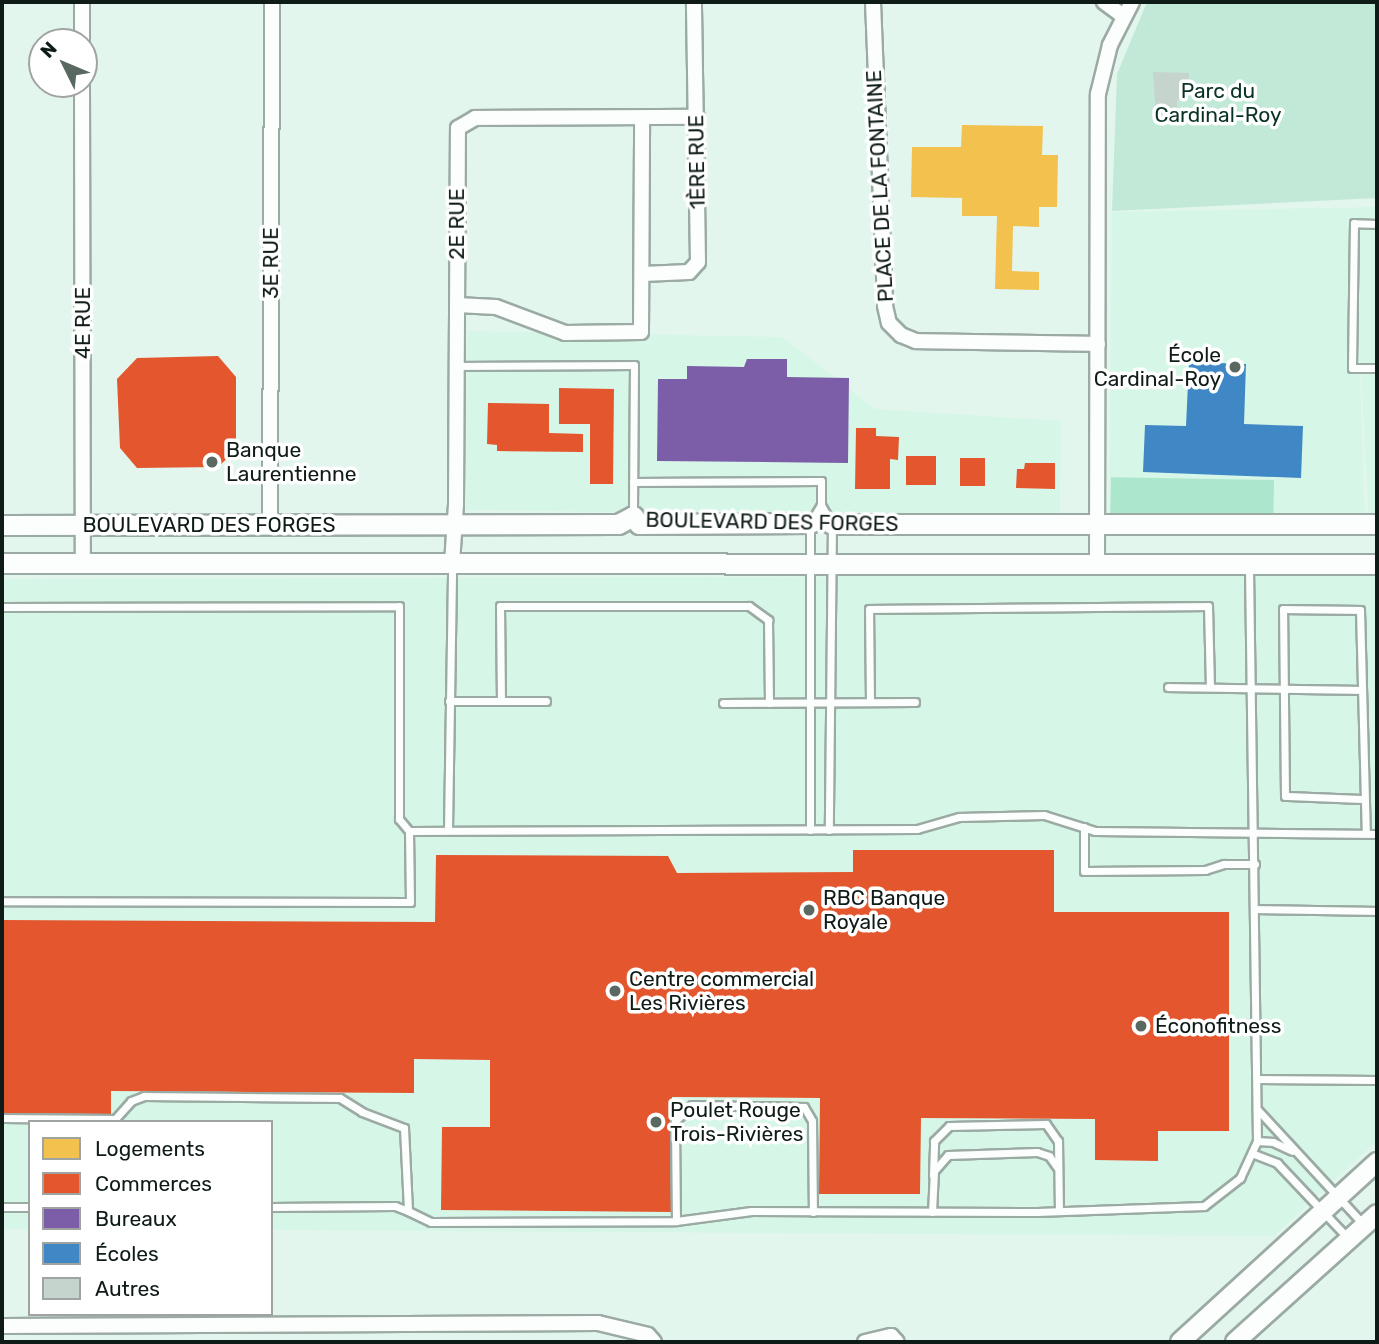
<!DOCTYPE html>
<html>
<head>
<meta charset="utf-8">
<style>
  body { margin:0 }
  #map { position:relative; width:1379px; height:1344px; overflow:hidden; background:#e3f6ed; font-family:Rubik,sans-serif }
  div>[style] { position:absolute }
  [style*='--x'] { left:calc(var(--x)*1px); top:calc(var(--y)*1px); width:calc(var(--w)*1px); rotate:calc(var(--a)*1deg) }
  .built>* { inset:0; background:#d6f6e7 }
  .green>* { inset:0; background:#c2e9d8 }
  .forest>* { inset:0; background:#abe6cd; transform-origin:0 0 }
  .homes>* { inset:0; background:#f2c14e }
  .shops>* { inset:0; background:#e4572e; transform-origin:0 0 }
  .offices>* { inset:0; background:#7b5ea7 }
  .schools>* { inset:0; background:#3f88c5 }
  .building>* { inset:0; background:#c5d4cd }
  .roads { filter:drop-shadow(2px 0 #9baaa3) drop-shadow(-2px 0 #9baaa3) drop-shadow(0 2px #9baaa3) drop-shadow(0 -2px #9baaa3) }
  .service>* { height:7px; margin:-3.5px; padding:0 3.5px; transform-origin:3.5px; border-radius:3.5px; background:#fbfefc }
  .minor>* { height:14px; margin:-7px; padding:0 7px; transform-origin:7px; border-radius:7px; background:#fbfefc }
  .tertiary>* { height:18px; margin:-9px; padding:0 9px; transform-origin:9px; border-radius:9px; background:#fbfefc }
  .secondary>* { height:19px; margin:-9.5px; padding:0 9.5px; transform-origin:9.5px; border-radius:9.5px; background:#fbfefc }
  .dots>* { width:19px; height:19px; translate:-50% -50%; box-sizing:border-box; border:4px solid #fff; border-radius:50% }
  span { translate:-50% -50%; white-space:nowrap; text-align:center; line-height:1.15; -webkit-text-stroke:7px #fff; paint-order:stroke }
  .park-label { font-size:21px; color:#093324 }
  .street-label { font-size:21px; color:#0e1b16 }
  .poi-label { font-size:21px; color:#0e1b16 }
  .right { translate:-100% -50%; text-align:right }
  .left { translate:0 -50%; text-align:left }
  .frame { position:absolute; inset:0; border:4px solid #0e1b16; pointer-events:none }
  .legend { position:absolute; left:28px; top:1120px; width:245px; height:196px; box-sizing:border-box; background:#fff; border:2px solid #9fa4a2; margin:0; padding:9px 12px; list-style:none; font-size:21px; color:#0e1b16 }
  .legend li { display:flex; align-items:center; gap:14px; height:35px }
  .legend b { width:35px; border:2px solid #9fa4a2 }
  .north { position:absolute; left:28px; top:28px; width:70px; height:70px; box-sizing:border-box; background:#fff; border:2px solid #9fa4a2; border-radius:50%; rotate:313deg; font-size:19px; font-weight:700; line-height:28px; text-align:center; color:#0e1b16 }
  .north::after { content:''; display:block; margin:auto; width:24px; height:32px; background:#596861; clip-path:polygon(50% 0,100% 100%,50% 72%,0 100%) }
</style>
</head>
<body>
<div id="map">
  <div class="built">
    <div style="clip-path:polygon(1377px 207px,1377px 523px,1369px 523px,1358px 312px,1365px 523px,1109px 524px,1112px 212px)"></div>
    <div style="clip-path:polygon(467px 331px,782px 337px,875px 409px,1061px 421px,1060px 518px,466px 510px)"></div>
    <div style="clip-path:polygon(1377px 575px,1377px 1141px,1274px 1236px,271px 1230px,271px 1122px,30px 1122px,30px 1229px,2px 1229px,2px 579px)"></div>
  </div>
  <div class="green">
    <div style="clip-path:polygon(1147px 2px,1377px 2px,1377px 198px,1112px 211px,1117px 74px)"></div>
  </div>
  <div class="forest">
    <div style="left:1274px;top:480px;width:43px;height:163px;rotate:91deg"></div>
  </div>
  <div class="homes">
    <div style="clip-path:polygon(962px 125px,1043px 126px,1042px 155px,1058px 155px,1057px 207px,1039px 207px,1039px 227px,1013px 226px,1012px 271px,1039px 272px,1039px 290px,995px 289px,997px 216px,962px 216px,962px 198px,911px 197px,912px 147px,961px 147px)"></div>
  </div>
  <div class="shops">
    <div style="clip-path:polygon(218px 356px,236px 377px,236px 450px,218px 467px,137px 468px,120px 448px,117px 379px,137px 358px)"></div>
    <div style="clip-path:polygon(559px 388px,614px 389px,613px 484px,590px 484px,590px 424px,559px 424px)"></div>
    <div style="clip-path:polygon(488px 403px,549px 404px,549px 433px,583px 434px,583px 452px,497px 451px,497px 445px,487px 444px)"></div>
    <div style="clip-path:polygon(856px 428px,876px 428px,876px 436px,899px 437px,898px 460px,890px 459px,890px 489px,855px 489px)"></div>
    <div style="left:906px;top:456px;width:30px;height:29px"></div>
    <div style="left:960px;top:458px;width:25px;height:28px"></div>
    <div style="clip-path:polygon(1025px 463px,1055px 463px,1055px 489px,1016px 488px,1017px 469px,1024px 469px)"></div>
    <div style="clip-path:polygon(853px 850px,1054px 850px,1054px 912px,1229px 912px,1229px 1131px,1158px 1131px,1158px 1161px,1095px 1160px,1095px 1119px,921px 1118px,920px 1194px,819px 1194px,820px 1098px,672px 1097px,671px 1212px,441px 1210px,442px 1127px,490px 1127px,490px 1060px,414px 1059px,414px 1093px,111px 1091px,111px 1122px,2px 1123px,2px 920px,435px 922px,436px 855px,668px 856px,677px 873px,853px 872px)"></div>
  </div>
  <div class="offices">
    <div style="clip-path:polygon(747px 359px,787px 359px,787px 377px,849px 378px,848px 463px,657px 461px,658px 379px,687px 379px,687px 366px,744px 367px)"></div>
  </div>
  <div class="schools">
    <div style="clip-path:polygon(1189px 362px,1246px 364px,1244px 424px,1303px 426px,1301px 478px,1143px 472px,1145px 425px,1186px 426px)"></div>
  </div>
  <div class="building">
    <div style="clip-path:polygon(1153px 72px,1189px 73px,1188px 100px,1177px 100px,1177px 115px,1156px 115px)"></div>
  </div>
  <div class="roads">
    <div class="service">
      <div style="--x:1377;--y:224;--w:23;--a:-178"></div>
      <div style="--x:1354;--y:223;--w:145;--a:90.8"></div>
      <div style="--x:1352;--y:368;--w:25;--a:0"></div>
      <div style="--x:457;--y:366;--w:177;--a:-0.3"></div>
      <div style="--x:634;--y:365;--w:151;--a:90.4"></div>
      <div style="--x:633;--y:482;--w:188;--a:-0.3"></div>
      <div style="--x:821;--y:481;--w:24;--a:90"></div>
      <div style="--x:821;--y:505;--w:22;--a:60"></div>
      <div style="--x:832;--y:524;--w:306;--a:90.6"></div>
      <div style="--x:2;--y:607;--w:397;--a:-0.1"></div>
      <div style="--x:399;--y:606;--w:213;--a:90"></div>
      <div style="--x:399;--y:819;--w:16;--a:50"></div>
      <div style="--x:409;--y:831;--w:71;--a:89.2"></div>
      <div style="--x:410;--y:902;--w:408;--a:-179.9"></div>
      <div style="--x:1168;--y:687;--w:194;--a:0.9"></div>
      <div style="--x:449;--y:701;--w:97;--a:0"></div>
      <div style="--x:501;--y:701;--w:95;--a:-90.6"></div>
      <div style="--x:500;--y:606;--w:249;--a:0"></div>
      <div style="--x:749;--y:606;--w:24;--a:36"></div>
      <div style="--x:768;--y:620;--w:83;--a:89.3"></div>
      <div style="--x:870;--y:702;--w:93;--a:-90.6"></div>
      <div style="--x:869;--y:609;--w:339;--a:-0.5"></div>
      <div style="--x:1208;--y:606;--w:80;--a:88.6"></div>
      <div style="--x:723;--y:703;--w:192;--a:-0.3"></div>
      <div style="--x:1364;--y:799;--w:79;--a:-177.8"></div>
      <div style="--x:1285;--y:796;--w:187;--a:-90.6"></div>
      <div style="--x:1283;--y:609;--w:77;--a:0.7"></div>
      <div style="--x:1360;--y:610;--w:223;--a:88.5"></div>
      <div style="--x:1084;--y:827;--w:44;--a:90"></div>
      <div style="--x:1084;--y:871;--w:121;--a:-0.5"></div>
      <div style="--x:1205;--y:870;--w:20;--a:-18"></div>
      <div style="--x:1224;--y:864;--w:31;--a:0"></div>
      <div style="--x:448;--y:830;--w:265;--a:-89.1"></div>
      <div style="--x:810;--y:830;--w:307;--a:-90"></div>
      <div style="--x:810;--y:523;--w:21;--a:-59"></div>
      <div style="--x:409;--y:831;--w:508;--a:-0.23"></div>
      <div style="--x:917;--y:829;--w:44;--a:-15.9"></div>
      <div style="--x:959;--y:817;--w:85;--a:-1.3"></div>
      <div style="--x:1044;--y:815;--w:53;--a:17.4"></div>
      <div style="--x:1095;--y:831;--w:282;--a:0.6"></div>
      <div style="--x:1255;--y:909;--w:122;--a:0.9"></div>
      <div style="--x:1257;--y:1079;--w:120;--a:0.5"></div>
      <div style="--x:1257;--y:1109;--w:158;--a:47.3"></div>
      <div style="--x:2;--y:1118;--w:113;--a:0.5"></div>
      <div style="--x:115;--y:1119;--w:24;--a:-48"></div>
      <div style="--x:131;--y:1101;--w:14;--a:-21"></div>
      <div style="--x:144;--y:1096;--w:196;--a:0.6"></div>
      <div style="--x:340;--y:1098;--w:26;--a:32"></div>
      <div style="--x:362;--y:1112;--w:45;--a:20.9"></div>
      <div style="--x:404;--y:1128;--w:83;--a:87.2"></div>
      <div style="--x:408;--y:1211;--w:25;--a:26"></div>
      <div style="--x:431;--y:1222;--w:245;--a:-0.2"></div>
      <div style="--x:676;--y:1221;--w:76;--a:-7.6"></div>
      <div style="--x:751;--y:1211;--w:286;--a:0.2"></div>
      <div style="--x:1037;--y:1212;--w:167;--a:-2.1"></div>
      <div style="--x:1204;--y:1206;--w:46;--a:-37.9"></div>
      <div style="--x:1240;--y:1178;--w:41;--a:-65.3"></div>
      <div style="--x:1257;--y:1141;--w:574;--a:-90.8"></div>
      <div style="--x:1257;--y:1141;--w:16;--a:4"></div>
      <div style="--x:1273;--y:1142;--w:21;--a:25"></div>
      <div style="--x:1254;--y:1154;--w:25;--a:21"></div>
      <div style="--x:1277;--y:1163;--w:103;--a:46.6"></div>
      <div style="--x:933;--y:1175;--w:34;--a:-88"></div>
      <div style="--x:934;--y:1141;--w:21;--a:-45"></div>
      <div style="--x:949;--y:1126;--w:97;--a:-1.2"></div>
      <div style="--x:1046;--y:1124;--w:21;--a:55"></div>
      <div style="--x:1058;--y:1141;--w:70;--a:89.2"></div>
      <div style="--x:2;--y:1207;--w:28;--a:0"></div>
      <div style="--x:271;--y:1207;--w:124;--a:-0.5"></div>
      <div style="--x:395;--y:1206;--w:14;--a:21"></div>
      <div style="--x:932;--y:1212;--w:41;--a:-87.2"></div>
      <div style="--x:934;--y:1171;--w:21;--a:-49"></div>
      <div style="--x:948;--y:1155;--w:89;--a:-1.9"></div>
      <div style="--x:1037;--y:1152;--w:13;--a:18"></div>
      <div style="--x:1049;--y:1156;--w:14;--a:54"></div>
      <div style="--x:676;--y:1221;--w:100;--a:-90.6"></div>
      <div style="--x:675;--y:1121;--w:23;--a:-43"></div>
      <div style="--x:692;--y:1105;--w:112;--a:1"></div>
      <div style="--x:804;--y:1107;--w:16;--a:60"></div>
      <div style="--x:812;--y:1121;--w:91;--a:89.4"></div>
    </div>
    <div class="minor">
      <div style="--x:82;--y:2;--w:40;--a:90"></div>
      <div style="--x:873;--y:2;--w:304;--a:87.7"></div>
      <div style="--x:885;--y:306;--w:17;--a:77"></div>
      <div style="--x:889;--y:323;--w:17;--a:45"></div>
      <div style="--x:901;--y:335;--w:16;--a:22"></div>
      <div style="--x:916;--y:341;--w:182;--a:0.9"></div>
      <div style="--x:1104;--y:2;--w:24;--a:36"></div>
      <div style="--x:82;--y:84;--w:479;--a:89.9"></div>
      <div style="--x:643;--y:274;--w:46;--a:-2.5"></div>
      <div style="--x:689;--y:272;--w:13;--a:-48"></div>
      <div style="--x:698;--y:262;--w:260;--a:-90.9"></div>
      <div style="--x:457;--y:305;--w:39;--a:3"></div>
      <div style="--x:496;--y:307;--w:74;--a:20.6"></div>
      <div style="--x:565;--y:333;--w:76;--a:-0.8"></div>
      <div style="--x:641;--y:332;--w:214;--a:-89.7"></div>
      <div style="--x:270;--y:525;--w:523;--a:-89.78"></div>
      <div style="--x:452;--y:563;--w:59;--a:-86.1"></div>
      <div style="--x:456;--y:504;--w:376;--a:-89.7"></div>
      <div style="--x:458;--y:128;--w:20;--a:-30"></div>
      <div style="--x:475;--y:118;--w:222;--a:-0.3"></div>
      <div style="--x:1097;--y:563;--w:469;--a:-89.9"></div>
      <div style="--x:1098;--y:94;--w:50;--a:-76.2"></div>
      <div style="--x:1110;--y:45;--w:48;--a:-62.9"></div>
      <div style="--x:2;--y:1326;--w:596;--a:-0.29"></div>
      <div style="--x:598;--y:1323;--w:51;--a:13.5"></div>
      <div style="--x:648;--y:1335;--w:9;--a:49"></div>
      <div style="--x:865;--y:1342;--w:27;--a:-13"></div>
      <div style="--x:891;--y:1336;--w:8;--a:45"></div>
    </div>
    <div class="tertiary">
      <div style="--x:1180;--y:1342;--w:267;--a:-42.4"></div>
      <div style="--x:1235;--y:1342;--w:191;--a:-42"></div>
    </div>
    <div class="secondary">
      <div style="--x:832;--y:524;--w:545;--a:0"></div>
      <div style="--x:2;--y:525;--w:616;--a:-0.09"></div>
      <div style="--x:618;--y:524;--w:17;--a:-28"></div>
      <div style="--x:633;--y:516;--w:10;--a:53"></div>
      <div style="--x:639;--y:524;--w:171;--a:-0.3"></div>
      <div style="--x:2;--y:563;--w:1375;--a:0.04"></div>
    </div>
  </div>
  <div class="dots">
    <div style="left:1235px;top:367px;background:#596861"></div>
    <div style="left:212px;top:462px;background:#596861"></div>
    <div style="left:809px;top:910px;background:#596861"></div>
    <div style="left:615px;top:991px;background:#596861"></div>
    <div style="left:1141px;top:1026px;background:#596861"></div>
    <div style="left:656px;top:1122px;background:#596861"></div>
  </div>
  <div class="park-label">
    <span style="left:1218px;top:103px">Parc du<br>Cardinal-Roy</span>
  </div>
  <div class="street-label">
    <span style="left:697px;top:162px;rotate:-91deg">1ÈRE RUE</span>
    <span style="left:880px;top:186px;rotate:-93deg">PLACE DE LA FONTAINE</span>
    <span style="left:457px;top:224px;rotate:-90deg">2E RUE</span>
    <span style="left:271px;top:263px;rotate:-90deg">3E RUE</span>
    <span style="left:83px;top:323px;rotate:-90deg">4E RUE</span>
    <span style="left:772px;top:522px;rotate:1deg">BOULEVARD DES FORGES</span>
    <span style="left:209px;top:525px">BOULEVARD DES FORGES</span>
  </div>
  <div class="poi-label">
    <span class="right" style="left:1221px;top:367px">École<br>Cardinal-Roy</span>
    <span class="left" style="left:226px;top:462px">Banque<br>Laurentienne</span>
    <span class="left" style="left:823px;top:910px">RBC Banque<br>Royale</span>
    <span class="left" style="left:629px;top:991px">Centre commercial<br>Les Rivières</span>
    <span class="left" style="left:1155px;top:1026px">Éconofitness</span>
    <span class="left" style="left:670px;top:1122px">Poulet Rouge<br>Trois-Rivières</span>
  </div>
  <div class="frame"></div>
  <ul class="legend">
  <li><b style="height:19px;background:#f2c14e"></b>Logements</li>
  <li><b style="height:19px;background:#e4572e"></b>Commerces</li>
  <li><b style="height:19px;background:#7b5ea7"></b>Bureaux</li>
  <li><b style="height:19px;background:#3f88c5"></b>Écoles</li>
  <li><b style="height:19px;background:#c5d4cd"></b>Autres</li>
  </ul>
  <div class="north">N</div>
</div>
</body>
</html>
